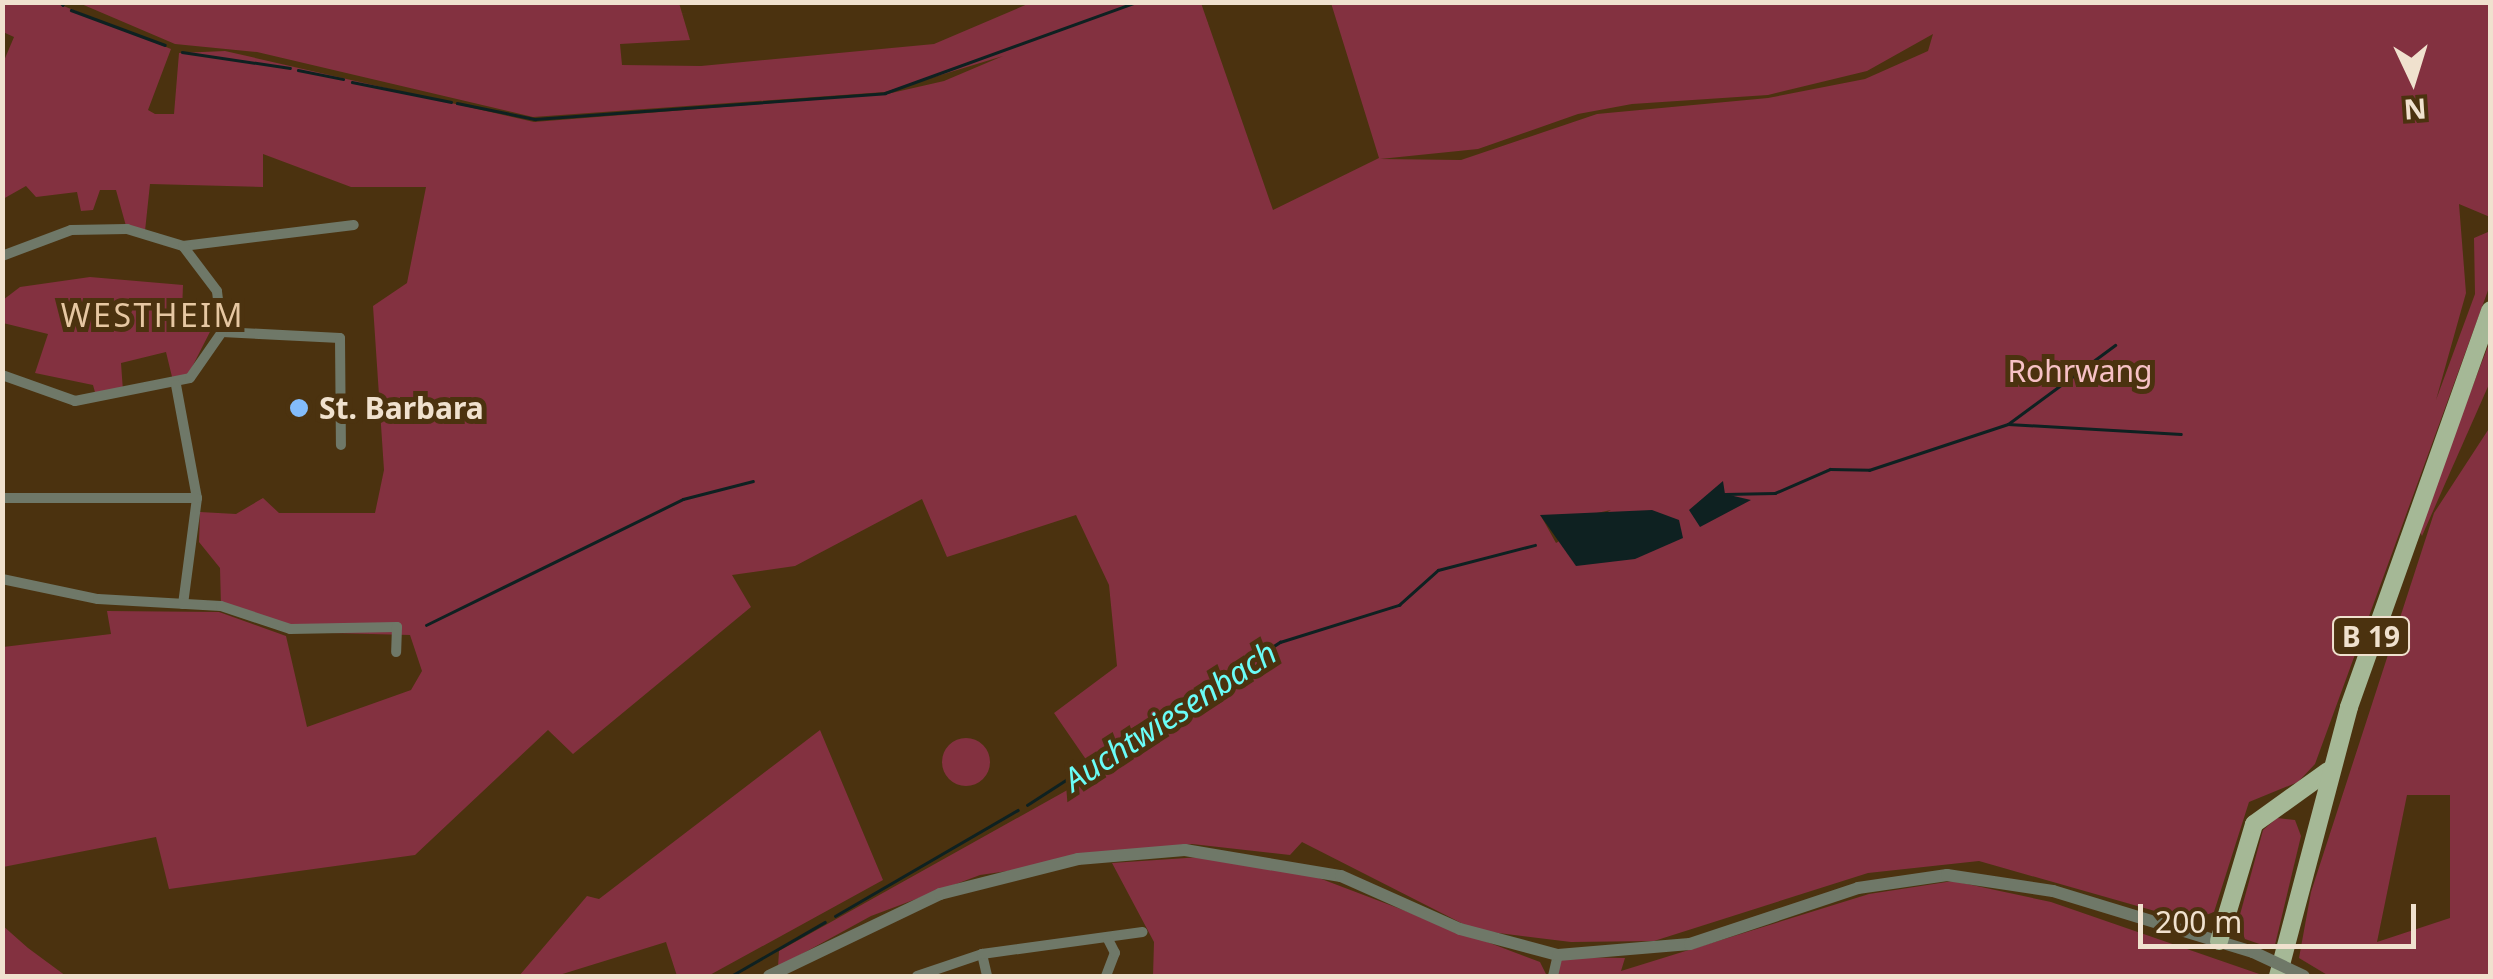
<!DOCTYPE html>
<html>
<head>
<meta charset="utf-8">
<style>
  body { margin:0 }
  #map { position:relative; width:2493px; height:979px; overflow:hidden; background:#4b320f; font-family:"Noto Sans",sans-serif }
  div>[style] { position:absolute }
  [style*='--x'] { left:calc(var(--x)*1px); top:calc(var(--y)*1px); width:calc(var(--w)*1px); rotate:calc(var(--a)*1deg) }
  .green>* { inset:0; background:#833140 }
  .round { border-radius:50% }
  .water>* { inset:0; background:#0e2121 }
  .stream>* { height:2.5px; margin:-1.25px; padding:0 1.25px; transform-origin:1.25px; border-radius:1.25px; background:#0e2121 }
  .minor>* { height:10px; margin:-5px; padding:0 5px; transform-origin:5px; border-radius:5px; background:#6f7868 }
  .tertiary>* { height:12px; margin:-6px; padding:0 6px; transform-origin:6px; border-radius:6px; background:#6f7868 }
  .primary>* { height:18px; margin:-9px; padding:0 9px; transform-origin:9px; border-radius:9px; background:#a5b896 }
  .tertiary-bridge>* { height:12px; margin:-6px; padding:0 6px; transform-origin:6px; border-radius:6px; background:#6f7868 }
  .dots>* { width:28px; height:28px; translate:-50% -50%; box-sizing:border-box; border:5px solid #4b320f; border-radius:50% }
  span { translate:-50% -50%; white-space:nowrap; text-align:center; line-height:1.15; -webkit-text-stroke:10px #4b320f; paint-order:stroke }
  .shield-label span { padding:2px 8px; background:#4b320f; border:2px solid; border-radius:8px; -webkit-text-stroke-width:0 }
  .shield-label { font-size:28px; color:#f0e1ce; font-weight:700 }
  .park-label { font-size:30px; color:#f7c1c6 }
  .poi-label { font-size:30px; color:#f0e1ce; font-weight:700 }
  .left { translate:0 -50%; text-align:left }
  .neighbourhood-label { font-size:32px; color:#e6c7a2; letter-spacing:2.5px }
  .water-label { font-size:32px; color:#6afdf7; font-style:italic }
  .frame { position:absolute; inset:0; border:5px solid #f0e1ce; pointer-events:none }
  .north { position:absolute; left:2363px; top:30px; width:100px; height:100px; -webkit-text-stroke:8px #4b320f; paint-order:stroke; rotate:176deg; font-size:28px; font-weight:700; line-height:40px; text-align:center; color:#f0e1ce }
  .north::after { content:''; display:block; margin:auto; width:35px; height:45px; background:#f0e1ce; clip-path:polygon(50% 0,100% 100%,50% 72%,0 100%) }
  .scale { position:absolute; left:2138px; top:904px; width:278px; height:45px; box-sizing:border-box; border:5px solid #f0e1ce; border-top:0; padding-left:12px; font-size:30px; line-height:35px; white-space:nowrap; color:#f0e1ce; -webkit-text-stroke:8px #4b320f; paint-order:stroke }
</style>
</head>
<body>
<div id="map">
  <div class="green">
    <div style="clip-path:polygon(evenodd,3px 3px,56px 3px,171px 49px,148px 110px,155px 114px,174px 114px,179px 53px,225px 51px,534px 122px,887px 94px,944px 81px,1003px 56px,885px 92px,533px 117px,257px 52px,175px 44px,79px 3px,679px 3px,690px 40px,620px 44px,622px 65px,701px 66px,934px 44px,1030px 3px,1201px 3px,1273px 210px,1379px 158px,1331px 3px,2490px 3px,2490px 217px,2459px 204px,2466px 293px,2436px 400px,2475px 294px,2474px 238px,2488px 232px,2490px 285px,2315px 764px,2298px 782px,2249px 802px,2214px 912px,2190px 921px,1979px 861px,1868px 873px,1654px 941px,1571px 942px,1475px 930px,1302px 842px,1290px 855px,1192px 844px,980px 875px,871px 916px,778px 967px,779px 951px,1096px 774px,1054px 713px,1117px 666px,1109px 585px,1076px 515px,947px 557px,922px 499px,795px 566px,732px 575px,751px 607px,573px 754px,548px 730px,415px 855px,169px 889px,156px 837px,3px 867px,3px 647px,111px 634px,107px 611px,219px 612px,286px 636px,307px 727px,411px 690px,422px 671px,410px 635px,292px 632px,221px 606px,220px 568px,199px 542px,200px 512px,236px 514px,263px 498px,279px 513px,375px 513px,384px 470px,373px 306px,407px 283px,426px 187px,351px 187px,263px 154px,263px 187px,150px 184px,145px 231px,126px 226px,116px 190px,100px 190px,93px 210px,81px 211px,77px 192px,36px 197px,26px 186px,3px 199px,3px 63px,14px 37px,3px 32px,3px 3px,1933px 34px,1928px 51px,1865px 79px,1768px 98px,1597px 114px,1461px 160px,1380px 159px,1478px 149px,1578px 114px,1632px 104px,1768px 95px,1867px 71px,1933px 34px,3px 3px,1611px 510px,1556px 543px,1541px 516px,1592px 514px,1611px 510px)"></div>
    <div style="clip-path:polygon(90px 277px,183px 285px,182px 312px,216px 320px,188px 375px,173px 381px,166px 352px,121px 363px,123px 391px,96px 396px,93px 385px,35px 373px,48px 334px,3px 323px,3px 300px,20px 287px)"></div>
    <div style="clip-path:polygon(2490px 341px,2490px 382px,2422px 536px,2418px 528px)"></div>
    <div style="clip-path:polygon(evenodd,2490px 427px,2490px 976px,2329px 976px,2299px 958px,2311px 892px,2434px 513px,2490px 427px,2407px 795px,2450px 795px,2450px 918px,2377px 942px,2407px 795px)"></div>
    <div style="clip-path:polygon(820px 730px,883px 880px,708px 976px,677px 976px,666px 942px,556px 976px,519px 976px,587px 896px,599px 899px)"></div>
    <div class="round" style="left:942px;top:738px;width:48px;height:48px"></div>
    <div style="clip-path:polygon(2277px 818px,2295px 820px,2301px 836px,2274px 949px,2245px 939px,2238px 922px,2263px 830px)"></div>
    <div style="clip-path:polygon(1201px 857px,1311px 875px,1540px 962px,1547px 976px,1153px 976px,1154px 942px,1112px 863px)"></div>
    <div style="clip-path:polygon(1953px 881px,2051px 902px,2265px 976px,1557px 976px,1561px 957px,1625px 958px,1621px 971px,1869px 894px)"></div>
    <div style="clip-path:polygon(2px 925px,28px 948px,66px 976px,3px 976px)"></div>
  </div>
  <div class="water">
    <div style="clip-path:polygon(1723px 481px,1725px 494px,1751px 500px,1700px 527px,1689px 510px)"></div>
    <div style="clip-path:polygon(1652px 510px,1679px 520px,1683px 538px,1635px 559px,1576px 566px,1540px 515px)"></div>
  </div>
  <div class="stream">
    <div style="--x:60;--y:2;--w:4;--a:45"></div>
    <div style="--x:71;--y:10;--w:100;--a:20.4"></div>
    <div style="--x:182;--y:52;--w:109;--a:8.4"></div>
    <div style="--x:298;--y:70;--w:46;--a:11.3"></div>
    <div style="--x:352;--y:82;--w:101;--a:11.4"></div>
    <div style="--x:457;--y:103;--w:80;--a:11.6"></div>
    <div style="--x:535;--y:119;--w:351;--a:-4.2"></div>
    <div style="--x:885;--y:93;--w:268;--a:-19.9"></div>
    <div style="--x:2008;--y:424;--w:133;--a:-36.4"></div>
    <div style="--x:1725;--y:494;--w:50;--a:-1.1"></div>
    <div style="--x:1775;--y:493;--w:60;--a:-23.6"></div>
    <div style="--x:1830;--y:469;--w:39;--a:1"></div>
    <div style="--x:1869;--y:470;--w:146;--a:-18.3"></div>
    <div style="--x:2008;--y:424;--w:173;--a:3.3"></div>
    <div style="--x:426;--y:625;--w:286;--a:-26.1"></div>
    <div style="--x:683;--y:499;--w:72;--a:-14.4"></div>
    <div style="--x:1027;--y:805;--w:301;--a:-32.8"></div>
    <div style="--x:1280;--y:642;--w:125;--a:-17.3"></div>
    <div style="--x:1399;--y:605;--w:52;--a:-41.9"></div>
    <div style="--x:1438;--y:570;--w:100;--a:-14.5"></div>
    <div style="--x:835;--y:916;--w:211;--a:-30.1"></div>
    <div style="--x:731;--y:976;--w:108;--a:-29.9"></div>
  </div>
  <div class="minor">
    <div style="--x:2;--y:256;--w:74;--a:-20.6"></div>
    <div style="--x:71;--y:230;--w:56;--a:-1"></div>
    <div style="--x:127;--y:229;--w:59;--a:16.9"></div>
    <div style="--x:183;--y:246;--w:172;--a:-7"></div>
    <div style="--x:222;--y:332;--w:118;--a:2.9"></div>
    <div style="--x:340;--y:338;--w:107;--a:89.5"></div>
    <div style="--x:2;--y:375;--w:77;--a:19.6"></div>
    <div style="--x:75;--y:401;--w:117;--a:-11.3"></div>
    <div style="--x:190;--y:378;--w:56;--a:-55.2"></div>
    <div style="--x:222;--y:332;--w:41;--a:-97"></div>
    <div style="--x:217;--y:291;--w:56;--a:-127.1"></div>
    <div style="--x:176;--y:385;--w:115;--a:79.5"></div>
    <div style="--x:197;--y:498;--w:107;--a:97.5"></div>
    <div style="--x:2;--y:498;--w:195;--a:0"></div>
    <div style="--x:2;--y:579;--w:98;--a:11.8"></div>
    <div style="--x:98;--y:599;--w:123;--a:3.3"></div>
    <div style="--x:221;--y:606;--w:73;--a:18.4"></div>
    <div style="--x:290;--y:629;--w:107;--a:-1.1"></div>
    <div style="--x:397;--y:627;--w:25;--a:92"></div>
    <div style="--x:982;--y:954;--w:23;--a:77"></div>
    <div style="--x:917;--y:976;--w:69;--a:-18.7"></div>
    <div style="--x:982;--y:954;--w:162;--a:-7.8"></div>
    <div style="--x:1106;--y:976;--w:25;--a:-69"></div>
    <div style="--x:1115;--y:953;--w:16;--a:-117"></div>
    <div style="--x:1553;--y:976;--w:22;--a:-77"></div>
  </div>
  <div class="tertiary">
    <div style="--x:769;--y:976;--w:190;--a:-25.6"></div>
    <div style="--x:940;--y:894;--w:142;--a:-14.2"></div>
    <div style="--x:1078;--y:859;--w:107;--a:-4.8"></div>
    <div style="--x:1185;--y:850;--w:158;--a:9.5"></div>
    <div style="--x:1341;--y:876;--w:130;--a:24"></div>
    <div style="--x:1460;--y:929;--w:101;--a:14.9"></div>
    <div style="--x:1558;--y:955;--w:132;--a:-4.8"></div>
    <div style="--x:1690;--y:944;--w:177;--a:-18.4"></div>
    <div style="--x:1858;--y:888;--w:90;--a:-8.3"></div>
    <div style="--x:1947;--y:875;--w:107;--a:8.6"></div>
    <div style="--x:2053;--y:891;--w:209;--a:17"></div>
  </div>
  <div class="primary">
    <div style="--x:2219;--y:941;--w:122;--a:-73.3"></div>
    <div style="--x:2254;--y:824;--w:91;--a:-35.6"></div>
    <div style="--x:2278;--y:976;--w:278;--a:-75.2"></div>
    <div style="--x:2349;--y:707;--w:421;--a:-70.4"></div>
  </div>
  <div class="tertiary-bridge">
    <div style="--x:2253;--y:952;--w:56;--a:25.2"></div>
  </div>
  <div class="dots">
    <div style="left:299px;top:408px;background:#83bcfb"></div>
  </div>
  <div class="shield-label">
    <span style="left:2371px;top:636px">B 19</span>
  </div>
  <div class="park-label">
    <span style="left:2080px;top:371px">Rohrwang</span>
  </div>
  <div class="poi-label">
    <span class="left" style="left:319px;top:408px">St. Barbara</span>
  </div>
  <div class="neighbourhood-label">
    <span style="left:153px;top:315px">WESTHEIM</span>
  </div>
  <div class="water-label">
    <span style="left:1170px;top:716px;rotate:-33deg">Auchtwiesenbach</span>
  </div>
  <div class="frame"></div>
  <div class="north">N</div>
  <div class="scale">200 m</div>
</div>
</body>
</html>
